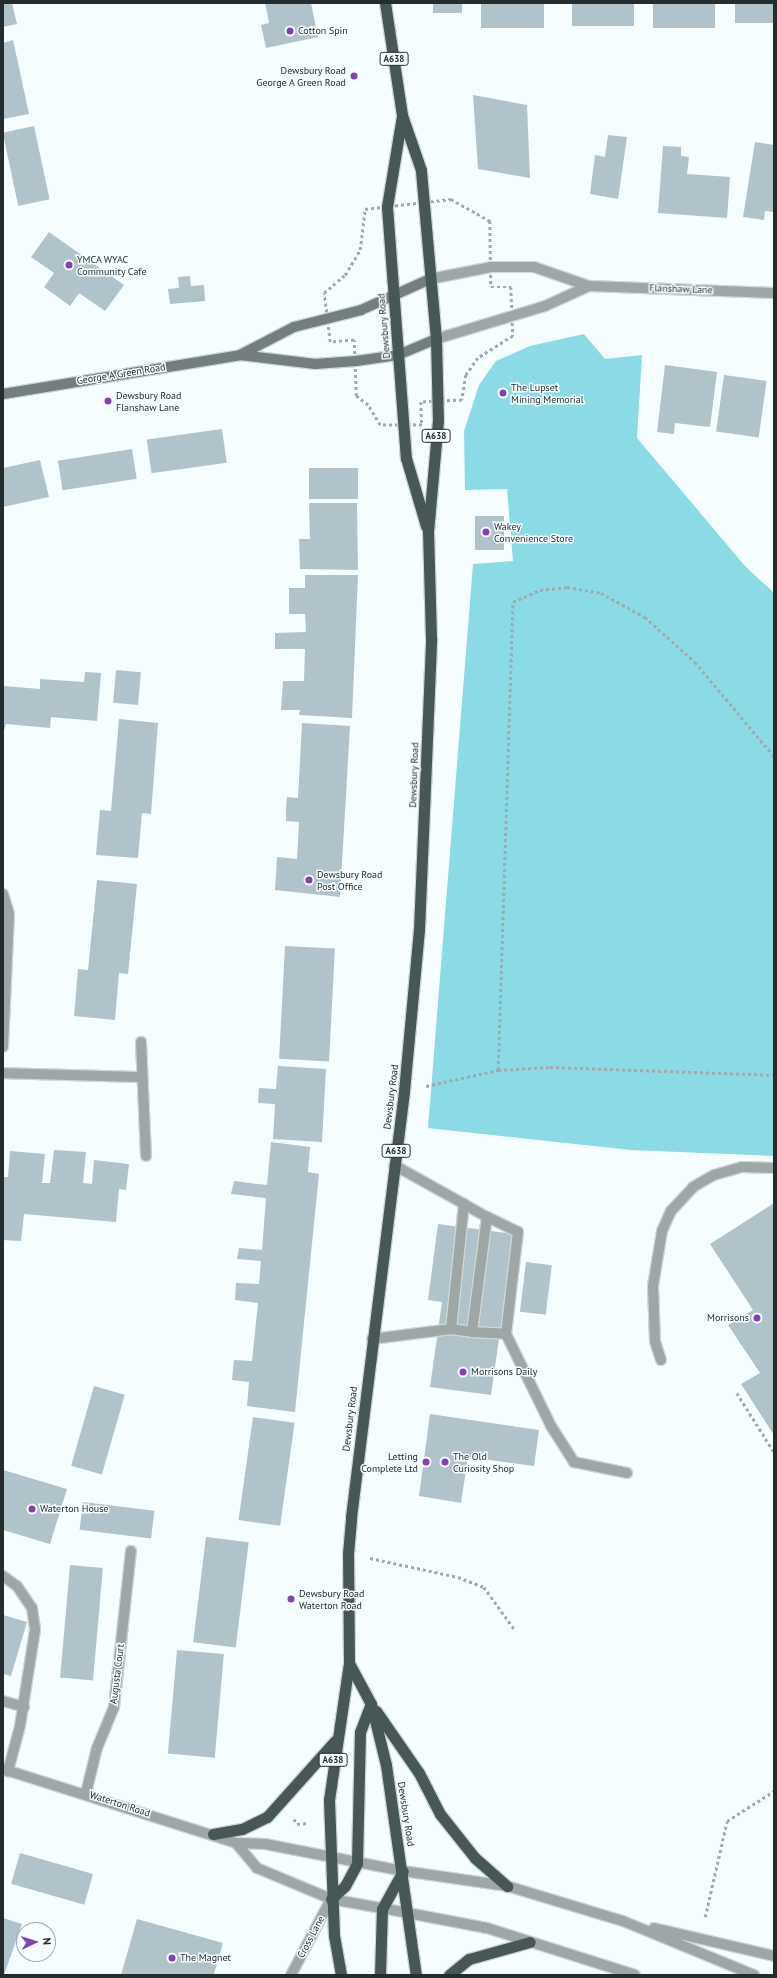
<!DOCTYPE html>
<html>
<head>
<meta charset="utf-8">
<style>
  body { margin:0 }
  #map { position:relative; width:777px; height:1978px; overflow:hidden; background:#f5fdff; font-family:"PT Sans",sans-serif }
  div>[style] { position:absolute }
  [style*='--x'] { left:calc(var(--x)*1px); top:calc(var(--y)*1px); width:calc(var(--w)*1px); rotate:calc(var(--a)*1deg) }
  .green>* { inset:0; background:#8adbe6 }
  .building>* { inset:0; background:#b0c2ca; transform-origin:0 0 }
  .path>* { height:2.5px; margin-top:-1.25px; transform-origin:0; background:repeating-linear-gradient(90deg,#a1a9ab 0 3px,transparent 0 6px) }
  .roads { filter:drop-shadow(1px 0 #cfd7d9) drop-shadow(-1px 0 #cfd7d9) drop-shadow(0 1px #cfd7d9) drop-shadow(0 -1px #cfd7d9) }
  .service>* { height:10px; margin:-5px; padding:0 5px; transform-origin:5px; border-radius:5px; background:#9fa7a6 }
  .minor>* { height:10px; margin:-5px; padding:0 5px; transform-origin:5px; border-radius:5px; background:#9fa7a6 }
  .tertiary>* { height:10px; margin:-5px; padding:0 5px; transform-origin:5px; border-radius:5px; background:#9fa7a6 }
  .secondary>* { height:10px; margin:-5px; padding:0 5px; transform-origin:5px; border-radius:5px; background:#727f7e }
  .trunk>* { height:11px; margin:-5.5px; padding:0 5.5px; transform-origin:5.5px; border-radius:5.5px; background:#465755 }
  .dots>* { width:11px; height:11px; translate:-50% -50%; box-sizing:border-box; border:2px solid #f5fdff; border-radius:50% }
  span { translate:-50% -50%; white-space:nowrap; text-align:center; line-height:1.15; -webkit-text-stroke:3px #f5fdff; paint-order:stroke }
  .shield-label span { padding:1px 3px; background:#f5fdff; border:1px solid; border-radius:3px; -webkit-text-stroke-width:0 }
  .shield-label { font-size:9px; color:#242c2d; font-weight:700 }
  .poi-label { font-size:10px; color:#242c2d }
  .left { translate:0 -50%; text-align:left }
  .right { translate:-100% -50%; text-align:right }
  .street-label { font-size:10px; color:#242c2d }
  .frame { position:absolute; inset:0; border:4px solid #242c2d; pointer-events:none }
  .north { position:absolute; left:16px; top:1922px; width:40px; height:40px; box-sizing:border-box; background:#f5fdff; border:1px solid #a1a9ab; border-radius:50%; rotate:86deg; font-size:11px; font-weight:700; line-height:16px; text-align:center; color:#242c2d }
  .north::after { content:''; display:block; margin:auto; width:14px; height:18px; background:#8241b6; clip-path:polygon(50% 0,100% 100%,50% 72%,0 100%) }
</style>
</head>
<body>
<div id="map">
  <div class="green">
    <div style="clip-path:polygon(584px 334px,605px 359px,642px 355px,637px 438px,745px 566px,774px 593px,774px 1156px,630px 1150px,428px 1128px,473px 564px,513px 561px,507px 489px,465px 490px,464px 431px,479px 385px,496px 361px,530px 346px)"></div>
  </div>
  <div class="building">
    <div style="clip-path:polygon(3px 3px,12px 3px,17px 24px,3px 27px)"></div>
    <div style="clip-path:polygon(265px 3px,311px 3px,318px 37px,266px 48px,261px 25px,269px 23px)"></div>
    <div style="left:433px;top:3px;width:29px;height:10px"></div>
    <div style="left:481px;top:3px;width:63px;height:25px"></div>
    <div style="left:572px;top:3px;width:62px;height:23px"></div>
    <div style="left:653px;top:3px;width:62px;height:25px"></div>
    <div style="left:735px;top:3px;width:39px;height:20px"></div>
    <div style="clip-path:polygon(13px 40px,29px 114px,3px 119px,3px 43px)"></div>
    <div style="clip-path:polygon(473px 95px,527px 105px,530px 178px,478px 169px)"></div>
    <div style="left:34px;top:126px;width:75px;height:32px;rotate:78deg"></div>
    <div style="clip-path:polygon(608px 135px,627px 137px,618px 199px,590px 194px,595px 155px,605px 157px)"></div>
    <div style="clip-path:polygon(755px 142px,774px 145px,774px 212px,765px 211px,764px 220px,743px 217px)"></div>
    <div style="clip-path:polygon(663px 146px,681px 147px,681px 156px,689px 157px,687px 174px,730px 177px,727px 218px,658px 213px)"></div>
    <div style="clip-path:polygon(49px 232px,124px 285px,105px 311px,79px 293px,70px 306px,44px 287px,54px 273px,31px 257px)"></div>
    <div style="clip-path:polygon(190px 276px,191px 286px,204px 285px,205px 301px,170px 304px,168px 289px,179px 288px,178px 277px)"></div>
    <div style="clip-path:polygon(665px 365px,717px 372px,710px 427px,675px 423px,674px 434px,657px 432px)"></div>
    <div style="left:724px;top:375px;width:43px;height:57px;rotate:8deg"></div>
    <div style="left:222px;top:429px;width:34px;height:76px;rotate:82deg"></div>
    <div style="left:132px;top:449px;width:30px;height:75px;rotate:81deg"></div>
    <div style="clip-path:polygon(40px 460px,49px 497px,3px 507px,3px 468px)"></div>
    <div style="left:358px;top:468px;width:31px;height:49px;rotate:90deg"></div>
    <div style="clip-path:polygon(309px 503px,357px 503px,358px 570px,300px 569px,299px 539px,310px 539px)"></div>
    <div style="left:475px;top:516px;width:29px;height:34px"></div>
    <div style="clip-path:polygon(305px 575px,358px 575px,352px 718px,299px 715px,300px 710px,281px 710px,283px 681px,304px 681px,305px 649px,275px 649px,275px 633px,306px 632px,305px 614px,289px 614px,289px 588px,305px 588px)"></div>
    <div style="left:116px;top:670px;width:25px;height:33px;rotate:5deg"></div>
    <div style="clip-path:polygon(85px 672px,101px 673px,97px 721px,51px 717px,50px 728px,6px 724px,3px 734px,3px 686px,40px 689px,40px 679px,84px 682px)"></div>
    <div style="clip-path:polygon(119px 719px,158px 723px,151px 814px,142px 813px,138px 858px,96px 855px,100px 810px,111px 811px)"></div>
    <div style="clip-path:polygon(302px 723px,350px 726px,340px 897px,275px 890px,277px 857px,297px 859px,299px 822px,286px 821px,286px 809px,287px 797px,298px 798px)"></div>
    <div style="clip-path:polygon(97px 880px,137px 884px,128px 974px,119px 973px,115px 1020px,74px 1016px,78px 969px,88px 970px)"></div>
    <div style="left:285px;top:946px;width:50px;height:113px;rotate:3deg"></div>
    <div style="clip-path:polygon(278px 1066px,326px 1069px,322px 1142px,273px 1139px,275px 1104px,258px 1103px,259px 1088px,276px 1089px)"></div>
    <div style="clip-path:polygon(271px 1142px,310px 1147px,308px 1172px,319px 1174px,295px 1412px,247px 1406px,249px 1382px,232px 1380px,234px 1360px,252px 1361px,258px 1303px,235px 1300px,236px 1283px,259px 1284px,261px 1261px,237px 1259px,239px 1248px,262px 1250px,266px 1198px,231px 1194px,234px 1181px,267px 1185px)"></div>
    <div style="clip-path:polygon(54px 1150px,86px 1152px,83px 1183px,92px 1184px,94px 1160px,129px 1164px,126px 1190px,119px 1189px,116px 1222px,24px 1214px,21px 1241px,3px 1240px,3px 1177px,8px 1177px,10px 1151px,45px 1154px,42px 1183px,50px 1183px)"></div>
    <div style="clip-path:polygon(774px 1203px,774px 1435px,741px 1384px,760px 1373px,728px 1325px,753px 1310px,710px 1244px)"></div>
    <div style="clip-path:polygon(438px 1224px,514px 1234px,491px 1395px,430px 1387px,442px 1302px,428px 1300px)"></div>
    <div style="left:526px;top:1262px;width:26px;height:50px;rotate:7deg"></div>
    <div style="left:94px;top:1386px;width:32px;height:83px;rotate:16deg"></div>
    <div style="clip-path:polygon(430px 1414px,539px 1430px,534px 1466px,468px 1457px,461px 1503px,419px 1496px)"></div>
    <div style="left:253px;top:1417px;width:42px;height:104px;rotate:8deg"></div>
    <div style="clip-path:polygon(3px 1470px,67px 1489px,50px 1544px,3px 1530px)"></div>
    <div style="left:83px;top:1502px;width:72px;height:28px;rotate:7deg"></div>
    <div style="left:206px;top:1537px;width:43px;height:106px;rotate:7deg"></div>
    <div style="left:70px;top:1565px;width:33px;height:113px;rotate:5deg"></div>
    <div style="clip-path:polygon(3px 1615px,27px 1622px,11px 1676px,3px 1674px)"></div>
    <div style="left:177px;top:1650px;width:47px;height:104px;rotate:5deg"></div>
    <div style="left:20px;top:1853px;width:76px;height:32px;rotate:16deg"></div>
    <div style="clip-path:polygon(3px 1918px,22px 1924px,4px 1975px,3px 1975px)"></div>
    <div style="clip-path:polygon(137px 1919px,223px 1943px,214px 1974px,121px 1975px)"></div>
  </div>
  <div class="path">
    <div style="--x:451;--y:199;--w:45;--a:29.4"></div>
    <div style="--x:490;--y:221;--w:66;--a:89.1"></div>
    <div style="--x:491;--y:287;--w:20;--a:0"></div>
    <div style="--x:511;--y:287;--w:49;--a:87.7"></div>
    <div style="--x:513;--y:336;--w:41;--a:147.8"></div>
    <div style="--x:478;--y:358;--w:21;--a:125"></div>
    <div style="--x:466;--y:375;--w:25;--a:99"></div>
    <div style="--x:462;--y:400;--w:41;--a:177.2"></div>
    <div style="--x:421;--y:402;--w:23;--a:88"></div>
    <div style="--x:422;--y:425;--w:42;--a:180"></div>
    <div style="--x:380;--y:425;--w:23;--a:-121"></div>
    <div style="--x:368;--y:405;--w:15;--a:-143"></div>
    <div style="--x:356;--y:396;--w:56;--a:-92"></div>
    <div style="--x:354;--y:340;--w:24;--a:175"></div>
    <div style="--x:330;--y:342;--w:49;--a:-97"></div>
    <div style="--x:324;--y:293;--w:28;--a:-41"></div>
    <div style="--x:345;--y:275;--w:29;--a:-59"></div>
    <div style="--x:360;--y:250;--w:41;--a:-83"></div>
    <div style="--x:365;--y:209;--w:87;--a:-6.6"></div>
    <div style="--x:498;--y:1070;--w:468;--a:-88.2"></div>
    <div style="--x:513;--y:602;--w:30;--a:-24"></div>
    <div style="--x:540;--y:590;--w:27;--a:-6"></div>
    <div style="--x:567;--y:587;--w:35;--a:10"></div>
    <div style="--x:601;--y:593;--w:50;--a:28.6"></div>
    <div style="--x:645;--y:617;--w:67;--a:42"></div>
    <div style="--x:695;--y:662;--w:123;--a:50"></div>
    <div style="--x:426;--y:1086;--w:74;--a:-12.5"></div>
    <div style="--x:498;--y:1070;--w:52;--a:-3.3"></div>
    <div style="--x:550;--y:1067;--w:224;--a:2"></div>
    <div style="--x:737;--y:1393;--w:70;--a:57.9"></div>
    <div style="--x:370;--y:1558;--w:90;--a:12.2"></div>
    <div style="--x:458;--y:1577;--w:28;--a:21"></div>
    <div style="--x:484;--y:1587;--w:53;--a:54.2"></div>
    <div style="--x:294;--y:1819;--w:6;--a:59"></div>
    <div style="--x:297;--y:1824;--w:11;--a:-5"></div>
    <div style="--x:705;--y:1917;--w:98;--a:-77.1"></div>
    <div style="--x:727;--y:1821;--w:56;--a:-32.6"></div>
  </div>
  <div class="roads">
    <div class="service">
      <div style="--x:141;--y:1042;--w:114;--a:87.5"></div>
      <div style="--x:3;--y:1073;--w:138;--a:1.7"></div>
      <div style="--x:451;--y:1329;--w:21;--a:8"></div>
      <div style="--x:472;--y:1332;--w:116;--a:-82.6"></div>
      <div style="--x:487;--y:1217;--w:26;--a:-151"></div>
      <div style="--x:472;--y:1332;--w:34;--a:3"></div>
      <div style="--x:506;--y:1334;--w:103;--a:-83.3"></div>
      <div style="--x:518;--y:1232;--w:34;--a:-154"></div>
      <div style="--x:506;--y:1334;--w:102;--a:63.9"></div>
      <div style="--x:551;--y:1426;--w:43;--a:57.4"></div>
      <div style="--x:574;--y:1462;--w:54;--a:11.7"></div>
      <div style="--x:372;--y:1339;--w:80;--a:-7.2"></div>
      <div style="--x:451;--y:1329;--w:126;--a:-84.1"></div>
      <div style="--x:464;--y:1204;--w:80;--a:-150.9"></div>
      <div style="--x:661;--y:1360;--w:20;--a:-108"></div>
      <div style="--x:655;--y:1341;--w:55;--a:-92.1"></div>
      <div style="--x:653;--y:1286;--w:56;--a:-80.7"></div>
      <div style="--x:662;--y:1231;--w:22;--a:-66"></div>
      <div style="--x:671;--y:1211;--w:33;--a:-47"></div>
      <div style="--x:693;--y:1187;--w:24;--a:-30"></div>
      <div style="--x:714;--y:1175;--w:29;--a:-16"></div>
      <div style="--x:742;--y:1167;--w:32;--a:2"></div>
      <div style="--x:3;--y:1576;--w:17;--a:36"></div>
      <div style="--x:17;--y:1586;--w:27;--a:56"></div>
      <div style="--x:32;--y:1608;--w:22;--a:82"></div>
      <div style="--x:35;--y:1630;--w:97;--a:98.9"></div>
      <div style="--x:20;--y:1726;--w:47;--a:104.9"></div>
      <div style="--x:3;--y:1701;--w:22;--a:16"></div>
      <div style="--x:403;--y:1871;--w:105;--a:8.2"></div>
      <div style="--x:507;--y:1886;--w:121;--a:16.8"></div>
      <div style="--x:623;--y:1921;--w:142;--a:22.4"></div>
      <div style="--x:408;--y:1913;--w:80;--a:10.8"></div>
      <div style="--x:487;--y:1928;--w:155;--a:17.6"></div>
      <div style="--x:654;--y:1928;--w:123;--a:13.1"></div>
    </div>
    <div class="minor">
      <div style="--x:3;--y:894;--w:21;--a:73"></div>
      <div style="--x:9;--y:914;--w:133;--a:92.6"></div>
      <div style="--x:3;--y:1769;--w:244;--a:17.6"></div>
      <div style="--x:236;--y:1843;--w:29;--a:2"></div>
      <div style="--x:265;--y:1844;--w:141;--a:11.1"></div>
      <div style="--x:86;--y:1793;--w:46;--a:-76.3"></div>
      <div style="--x:97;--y:1748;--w:44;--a:-67.5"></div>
      <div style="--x:114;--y:1707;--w:157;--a:-83.8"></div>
      <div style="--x:236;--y:1843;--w:33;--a:50"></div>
      <div style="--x:257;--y:1868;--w:80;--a:22.7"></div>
      <div style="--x:331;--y:1899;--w:78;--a:10.3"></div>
      <div style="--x:291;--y:1975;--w:86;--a:-62.2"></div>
    </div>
    <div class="tertiary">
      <div style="--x:430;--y:279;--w:62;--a:-11.1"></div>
      <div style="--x:491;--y:267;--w:43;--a:0"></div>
      <div style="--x:534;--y:267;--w:58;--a:19.1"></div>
      <div style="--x:589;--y:286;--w:185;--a:2.2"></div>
      <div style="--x:436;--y:339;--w:114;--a:-16.8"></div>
      <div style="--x:545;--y:306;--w:48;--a:-24.4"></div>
    </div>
    <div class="secondary">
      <div style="--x:240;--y:355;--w:61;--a:-27.4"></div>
      <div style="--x:294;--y:327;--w:69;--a:-14.2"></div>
      <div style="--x:361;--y:310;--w:76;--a:-24.2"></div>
      <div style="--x:3;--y:394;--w:240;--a:-9.3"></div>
      <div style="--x:240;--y:355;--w:76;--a:6.8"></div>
      <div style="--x:315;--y:364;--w:41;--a:-4.2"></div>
      <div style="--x:356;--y:361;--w:42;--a:-8.1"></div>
      <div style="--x:398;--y:355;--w:41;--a:-22.8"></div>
    </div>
    <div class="trunk">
      <div style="--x:402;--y:116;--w:92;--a:99.4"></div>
      <div style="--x:387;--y:207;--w:252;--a:85.7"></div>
      <div style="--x:406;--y:458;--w:71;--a:73.6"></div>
      <div style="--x:349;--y:1663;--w:47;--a:61.8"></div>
      <div style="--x:371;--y:1704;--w:63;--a:76.2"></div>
      <div style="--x:386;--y:1765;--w:212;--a:81.9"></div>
      <div style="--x:376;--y:1711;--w:75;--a:55.3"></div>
      <div style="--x:419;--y:1773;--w:46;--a:62.9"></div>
      <div style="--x:440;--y:1814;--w:56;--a:51.5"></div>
      <div style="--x:475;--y:1858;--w:43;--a:41.2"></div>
      <div style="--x:213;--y:1834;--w:29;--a:-10"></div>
      <div style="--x:242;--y:1829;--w:28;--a:-26"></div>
      <div style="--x:267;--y:1817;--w:102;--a:-48.2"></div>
      <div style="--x:331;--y:1899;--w:19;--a:-43"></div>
      <div style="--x:345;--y:1886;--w:26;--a:-62"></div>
      <div style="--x:357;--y:1863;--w:131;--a:-88.7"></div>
      <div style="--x:360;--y:1732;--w:30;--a:-69"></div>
      <div style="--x:341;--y:1975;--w:40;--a:-100"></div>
      <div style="--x:334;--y:1936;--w:136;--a:-92.1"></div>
      <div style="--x:329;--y:1800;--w:138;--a:-81.7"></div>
      <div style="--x:349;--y:1663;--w:109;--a:-90.5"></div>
      <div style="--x:348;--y:1554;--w:37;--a:-85"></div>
      <div style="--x:351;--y:1517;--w:429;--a:-82.9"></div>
      <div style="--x:404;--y:1091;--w:162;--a:-84.7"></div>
      <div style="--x:419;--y:930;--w:292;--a:-87.6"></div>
      <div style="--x:431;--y:638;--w:106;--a:-91.6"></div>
      <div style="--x:428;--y:532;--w:111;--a:-84.9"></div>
      <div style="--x:438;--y:421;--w:82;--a:-91.4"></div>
      <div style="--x:436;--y:339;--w:170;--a:-95.1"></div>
      <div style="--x:421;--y:170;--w:58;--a:-109.1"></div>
      <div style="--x:402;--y:115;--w:113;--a:-98.6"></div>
      <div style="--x:380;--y:1975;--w:66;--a:-88.3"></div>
      <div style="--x:382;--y:1909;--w:43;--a:-61.1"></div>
      <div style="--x:449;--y:1975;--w:26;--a:-39"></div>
      <div style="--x:469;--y:1959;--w:63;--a:-15.6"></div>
    </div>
  </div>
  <div class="dots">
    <div style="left:290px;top:31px;background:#8241b6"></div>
    <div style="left:354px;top:76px;background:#8241b6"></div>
    <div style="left:69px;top:265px;background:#8241b6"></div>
    <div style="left:503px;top:393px;background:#8241b6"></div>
    <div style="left:108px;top:401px;background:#8241b6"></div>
    <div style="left:486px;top:532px;background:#8241b6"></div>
    <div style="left:309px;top:880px;background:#8241b6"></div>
    <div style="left:757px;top:1318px;background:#8241b6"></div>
    <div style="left:463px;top:1372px;background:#8241b6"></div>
    <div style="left:426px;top:1462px;background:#8241b6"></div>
    <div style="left:445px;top:1462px;background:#8241b6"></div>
    <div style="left:32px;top:1509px;background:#8241b6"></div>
    <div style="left:291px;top:1599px;background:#8241b6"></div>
    <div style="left:172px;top:1958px;background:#8241b6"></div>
  </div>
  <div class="shield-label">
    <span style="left:394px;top:59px">A638</span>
    <span style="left:436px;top:436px">A638</span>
    <span style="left:396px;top:1151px">A638</span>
    <span style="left:333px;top:1760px">A638</span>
  </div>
  <div class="poi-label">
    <span class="left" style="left:298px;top:31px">Cotton Spin</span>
    <span class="right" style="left:346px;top:76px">Dewsbury Road<br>George A Green Road</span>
    <span class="left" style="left:77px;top:265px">YMCA WYAC<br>Community Cafe</span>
    <span class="left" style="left:511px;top:393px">The Lupset<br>Mining Memorial</span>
    <span class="left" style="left:116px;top:401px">Dewsbury Road<br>Flanshaw Lane</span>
    <span class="left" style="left:494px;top:532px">Wakey<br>Convenience Store</span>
    <span class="left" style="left:317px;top:880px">Dewsbury Road<br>Post Office</span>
    <span class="right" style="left:749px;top:1318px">Morrisons</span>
    <span class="left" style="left:471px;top:1372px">Morrisons Daily</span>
    <span class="right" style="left:418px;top:1462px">Letting<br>Complete Ltd</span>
    <span class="left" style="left:453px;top:1462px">The Old<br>Curiosity Shop</span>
    <span class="left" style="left:40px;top:1509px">Waterton House</span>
    <span class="left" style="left:299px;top:1599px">Dewsbury Road<br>Waterton Road</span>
    <span class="left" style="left:180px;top:1958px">The Magnet</span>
  </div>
  <div class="street-label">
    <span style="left:681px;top:289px;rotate:2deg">Flanshaw Lane</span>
    <span style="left:384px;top:326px;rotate:-95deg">Dewsbury Road</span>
    <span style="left:121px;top:374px;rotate:-9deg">George A Green Road</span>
    <span style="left:414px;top:775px;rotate:-88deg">Dewsbury Road</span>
    <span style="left:391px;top:1097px;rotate:-83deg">Dewsbury Road</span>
    <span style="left:350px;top:1419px;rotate:-83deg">Dewsbury Road</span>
    <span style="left:117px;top:1674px;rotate:-83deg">Augusta Court</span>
    <span style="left:120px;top:1804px;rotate:18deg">Waterton Road</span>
    <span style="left:406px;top:1814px;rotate:81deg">Dewsbury Road</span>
    <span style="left:311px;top:1937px;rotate:-62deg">Cross Lane</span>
  </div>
  <div class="frame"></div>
  <div class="north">N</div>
</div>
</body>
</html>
